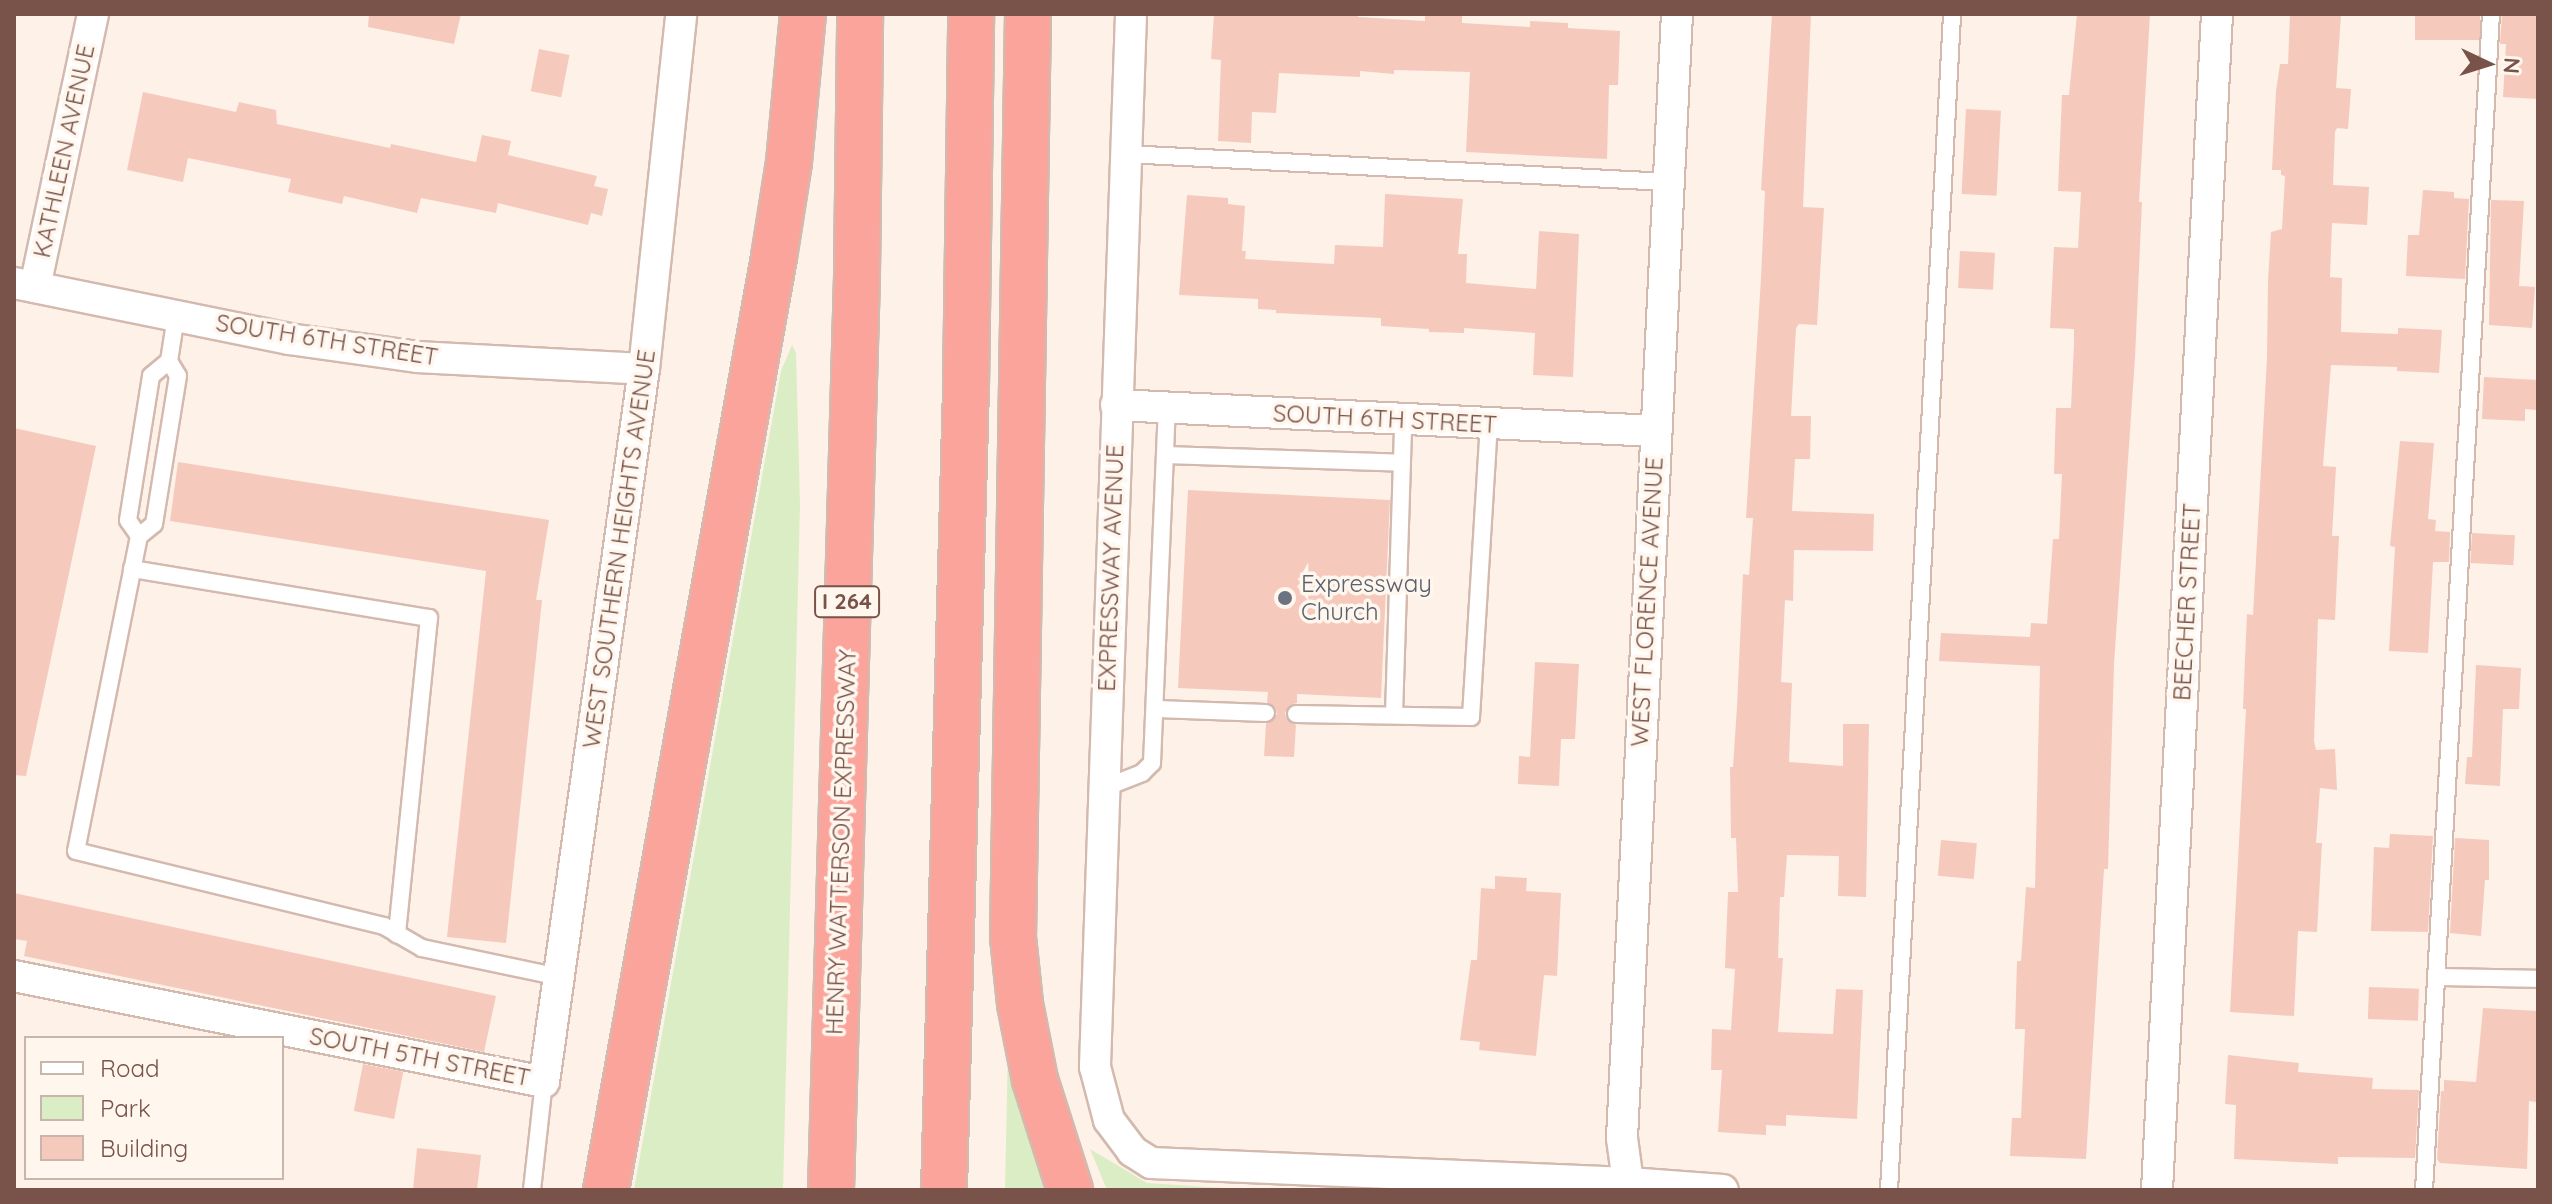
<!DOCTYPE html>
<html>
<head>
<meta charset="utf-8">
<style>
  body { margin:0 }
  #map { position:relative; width:2552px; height:1204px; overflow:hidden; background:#fef1e7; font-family:Quicksand,sans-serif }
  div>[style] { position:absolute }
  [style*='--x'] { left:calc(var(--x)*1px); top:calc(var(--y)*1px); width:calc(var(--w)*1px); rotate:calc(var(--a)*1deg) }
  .green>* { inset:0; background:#dbedc4 }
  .building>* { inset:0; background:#f5cabd; transform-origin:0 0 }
  .roads { filter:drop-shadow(2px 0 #d3b9ae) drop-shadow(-2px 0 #d3b9ae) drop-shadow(0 2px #d3b9ae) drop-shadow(0 -2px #d3b9ae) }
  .lane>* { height:16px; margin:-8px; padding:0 8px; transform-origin:8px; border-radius:8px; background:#fff }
  .street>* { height:30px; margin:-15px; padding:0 15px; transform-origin:15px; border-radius:15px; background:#fff }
  .highway>* { height:44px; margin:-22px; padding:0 22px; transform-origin:22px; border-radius:22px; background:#fba49b }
  .dots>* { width:22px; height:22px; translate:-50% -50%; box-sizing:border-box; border:4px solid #fff6ee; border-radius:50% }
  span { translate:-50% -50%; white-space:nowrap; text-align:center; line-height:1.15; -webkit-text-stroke:7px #fff6ee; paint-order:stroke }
  .shield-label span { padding:2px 6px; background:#fff6ee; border:2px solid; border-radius:6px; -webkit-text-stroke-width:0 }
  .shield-label { font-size:22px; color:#795349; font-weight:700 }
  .street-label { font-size:24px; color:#795349 }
  .worship-label { font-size:24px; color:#5b616d }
  .left { translate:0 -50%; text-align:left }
  .frame { position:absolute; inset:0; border:16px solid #795349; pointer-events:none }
  .legend { position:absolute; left:24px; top:1036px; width:260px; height:144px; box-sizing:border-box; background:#fff6ee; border:2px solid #c9b5ac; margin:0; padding:10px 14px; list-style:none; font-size:24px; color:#795349 }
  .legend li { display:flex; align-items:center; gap:16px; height:40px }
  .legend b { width:40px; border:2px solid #c9b5ac }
  .north { position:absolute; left:2448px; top:24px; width:80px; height:80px; -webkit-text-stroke:6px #fff6ee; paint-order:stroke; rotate:94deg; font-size:22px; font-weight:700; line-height:32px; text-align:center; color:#795349 }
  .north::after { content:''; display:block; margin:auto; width:28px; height:36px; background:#795349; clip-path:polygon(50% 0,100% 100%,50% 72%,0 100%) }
</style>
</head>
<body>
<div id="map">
  <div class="green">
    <div style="clip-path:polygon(792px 345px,796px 353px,800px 505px,783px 1190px,634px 1190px,781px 371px)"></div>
    <div style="clip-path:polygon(1008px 1047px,1050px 1190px,1005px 1190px)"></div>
    <div style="clip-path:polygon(1090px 1149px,1147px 1183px,1254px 1190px,1107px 1190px)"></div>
  </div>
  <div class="building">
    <div style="clip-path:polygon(369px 14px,461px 14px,454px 44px,368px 27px)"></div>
    <div style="clip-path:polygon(1214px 14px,1358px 14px,1358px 17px,1425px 21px,1425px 15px,1462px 16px,1462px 23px,1530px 27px,1530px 21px,1568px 23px,1568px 28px,1620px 31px,1618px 85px,1609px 85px,1607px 159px,1466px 152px,1470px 72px,1394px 70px,1394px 74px,1360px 71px,1360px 77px,1279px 73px,1276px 113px,1252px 112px,1251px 143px,1218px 141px,1221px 60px,1211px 59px)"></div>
    <div style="clip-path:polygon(1772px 14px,1811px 14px,1803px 207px,1824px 208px,1817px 325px,1799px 324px,1796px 328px,1791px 416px,1811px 416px,1810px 459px,1795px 459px,1792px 511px,1874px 514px,1873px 551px,1794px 550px,1793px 601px,1785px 600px,1781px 682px,1792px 683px,1789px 762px,1843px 766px,1843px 724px,1869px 724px,1866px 897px,1838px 896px,1839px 856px,1787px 855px,1784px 897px,1780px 897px,1778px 958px,1783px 958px,1778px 1032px,1833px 1034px,1836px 989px,1863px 990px,1857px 1119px,1786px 1115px,1786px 1126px,1766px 1125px,1766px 1135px,1718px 1132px,1722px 1070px,1711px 1070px,1712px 1029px,1731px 1030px,1735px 969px,1725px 968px,1728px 892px,1738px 892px,1736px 838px,1731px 838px,1730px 767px,1733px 767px,1737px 707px,1743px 574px,1749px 575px,1753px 518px,1746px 518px,1761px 278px,1765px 191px,1761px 190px)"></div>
    <div style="clip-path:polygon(2077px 14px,2150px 14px,2139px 202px,2142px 202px,2135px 358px,2114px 664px,2108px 869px,2104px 869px,2086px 1159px,2010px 1156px,2012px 1118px,2021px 1118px,2025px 1029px,2015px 1029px,2017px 961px,2021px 961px,2026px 887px,2035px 888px,2040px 666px,1939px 661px,1941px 633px,2030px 637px,2031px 623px,2047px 624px,2053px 539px,2059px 539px,2062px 474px,2054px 474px,2056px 408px,2071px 408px,2074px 344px,2074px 329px,2050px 328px,2054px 247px,2078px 248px,2081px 192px,2058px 191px,2062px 95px,2069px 95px)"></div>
    <div style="clip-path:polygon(2290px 14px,2341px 15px,2336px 88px,2351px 89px,2348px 129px,2337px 128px,2335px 132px,2333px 185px,2369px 187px,2367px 225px,2332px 223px,2330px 277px,2342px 278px,2341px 332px,2398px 334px,2398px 328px,2442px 330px,2439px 373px,2397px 371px,2397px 367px,2331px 365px,2323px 466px,2336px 467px,2332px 536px,2339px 536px,2335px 620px,2318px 619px,2314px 741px,2316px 750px,2335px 749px,2337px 790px,2320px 788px,2316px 843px,2322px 843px,2317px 932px,2298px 931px,2294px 1016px,2230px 1012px,2246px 709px,2243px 709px,2245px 658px,2247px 614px,2253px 615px,2267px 358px,2268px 280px,2271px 232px,2282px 229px,2285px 176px,2281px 175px,2281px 170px,2272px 170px,2276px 91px,2280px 64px,2288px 64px)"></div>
    <div style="left:2415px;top:14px;width:65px;height:26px"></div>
    <div style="clip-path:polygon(2502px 14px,2538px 14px,2538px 99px,2503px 97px,2506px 44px,2500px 44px)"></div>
    <div style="left:539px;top:49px;width:31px;height:43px;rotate:11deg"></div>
    <div style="clip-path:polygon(143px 92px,236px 112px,239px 102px,276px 110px,277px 124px,390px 148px,391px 144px,476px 162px,482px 135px,511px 141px,508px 155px,597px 176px,594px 186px,608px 189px,602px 216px,591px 213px,588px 225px,498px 203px,496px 213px,421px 198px,417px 213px,344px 196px,342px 204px,288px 192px,291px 179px,188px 158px,183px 182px,127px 170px)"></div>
    <div style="left:1966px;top:109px;width:35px;height:85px;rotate:3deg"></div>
    <div style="clip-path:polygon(2423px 190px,2454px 192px,2454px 198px,2469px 199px,2465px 279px,2406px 276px,2408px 235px,2419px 235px)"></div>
    <div style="clip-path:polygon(1385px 194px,1463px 199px,1458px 254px,1467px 254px,1466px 283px,1536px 289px,1539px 231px,1579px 234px,1573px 377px,1533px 375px,1535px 333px,1464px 328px,1464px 333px,1429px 332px,1429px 329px,1381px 326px,1381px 318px,1276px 313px,1276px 310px,1258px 309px,1258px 299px,1179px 295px,1187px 195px,1228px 198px,1228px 204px,1245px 206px,1242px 251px,1246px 251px,1245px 259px,1334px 264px,1335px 245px,1383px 247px)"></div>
    <div style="clip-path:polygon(2491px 200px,2524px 201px,2519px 286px,2535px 287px,2532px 328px,2489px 325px)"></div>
    <div style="left:1960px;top:251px;width:35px;height:37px;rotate:3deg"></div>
    <div style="clip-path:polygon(2484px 377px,2538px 380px,2536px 410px,2525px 409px,2525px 421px,2482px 419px)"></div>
    <div style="clip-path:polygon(14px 428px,96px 446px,26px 776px,14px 775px)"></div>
    <div style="clip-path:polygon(2400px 441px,2434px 443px,2428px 519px,2436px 520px,2435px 531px,2450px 532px,2449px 562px,2433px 562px,2428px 653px,2389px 651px,2395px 547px,2390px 546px)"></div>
    <div style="clip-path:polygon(178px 462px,549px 520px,536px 600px,542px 600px,506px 943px,447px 937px,486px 571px,170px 521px)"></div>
    <div style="clip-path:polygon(1188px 490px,1390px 500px,1381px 698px,1297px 694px,1297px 703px,1290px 705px,1285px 713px,1287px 720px,1296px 725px,1294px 757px,1264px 756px,1266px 724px,1277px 714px,1275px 707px,1267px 702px,1268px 692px,1178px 688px)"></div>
    <div style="left:2472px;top:533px;width:43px;height:30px;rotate:3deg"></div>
    <div style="clip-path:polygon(1535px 662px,1579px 664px,1575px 739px,1561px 739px,1559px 786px,1518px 784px,1519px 756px,1530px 757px)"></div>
    <div style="clip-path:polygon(2476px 665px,2521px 668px,2519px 709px,2503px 709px,2500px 786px,2465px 784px,2467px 757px,2472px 757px)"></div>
    <div style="clip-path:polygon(2390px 834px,2433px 836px,2428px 932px,2371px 931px,2374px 847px,2389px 848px)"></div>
    <div style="clip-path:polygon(2455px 838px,2489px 840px,2489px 880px,2485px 880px,2481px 936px,2450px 933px)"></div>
    <div style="left:1941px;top:840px;width:36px;height:36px;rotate:5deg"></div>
    <div style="clip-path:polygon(1495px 876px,1527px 878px,1526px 891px,1561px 893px,1557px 976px,1544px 975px,1536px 1056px,1479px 1050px,1480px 1042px,1460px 1040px,1471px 960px,1477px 960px,1481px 888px,1495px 889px)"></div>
    <div style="clip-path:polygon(14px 893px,496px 996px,484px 1052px,24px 956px,27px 941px,14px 939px)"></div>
    <div style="left:2369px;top:987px;width:50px;height:32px;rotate:2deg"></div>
    <div style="clip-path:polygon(2483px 1008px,2538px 1011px,2536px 1102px,2529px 1101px,2527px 1169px,2440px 1163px,2437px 1159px,2441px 1091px,2444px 1091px,2444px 1080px,2476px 1082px)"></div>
    <div style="clip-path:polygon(2228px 1055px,2299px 1063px,2298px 1072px,2373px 1078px,2372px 1089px,2419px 1090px,2415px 1158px,2338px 1157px,2338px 1164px,2234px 1159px,2236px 1105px,2225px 1104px)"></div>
    <div style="left:363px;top:1064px;width:41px;height:48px;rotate:11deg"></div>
    <div style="clip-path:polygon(417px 1148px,481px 1155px,477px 1190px,413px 1190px)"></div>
  </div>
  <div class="roads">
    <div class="lane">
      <div style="--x:1126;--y:154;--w:543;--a:2.96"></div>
      <div style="--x:176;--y:316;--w:46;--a:98.8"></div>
      <div style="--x:169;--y:361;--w:17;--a:59"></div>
      <div style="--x:178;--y:376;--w:150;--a:99.2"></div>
      <div style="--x:154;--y:524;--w:19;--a:141"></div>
      <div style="--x:139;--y:536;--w:321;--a:101.3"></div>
      <div style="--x:76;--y:851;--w:317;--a:13.7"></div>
      <div style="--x:384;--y:926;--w:44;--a:30.1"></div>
      <div style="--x:422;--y:948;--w:141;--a:11.9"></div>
      <div style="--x:1166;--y:455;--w:236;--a:1.9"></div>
      <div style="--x:139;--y:536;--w:19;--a:-125"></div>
      <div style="--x:128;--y:520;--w:146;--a:-80.9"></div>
      <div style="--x:151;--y:376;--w:23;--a:-40"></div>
      <div style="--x:132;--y:569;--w:301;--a:9.4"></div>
      <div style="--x:429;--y:618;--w:318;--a:95.8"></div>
      <div style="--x:1157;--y:709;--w:109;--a:2.1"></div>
      <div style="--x:1296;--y:714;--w:175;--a:1"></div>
      <div style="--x:1471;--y:717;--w:294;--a:-86.5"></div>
      <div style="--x:1394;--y:715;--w:294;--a:-88.2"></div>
      <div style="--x:1104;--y:788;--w:41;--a:-21.5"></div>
      <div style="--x:1142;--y:773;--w:14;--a:-45"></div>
      <div style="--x:1152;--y:763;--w:355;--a:-87.6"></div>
      <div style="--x:2436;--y:977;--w:102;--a:1.1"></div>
      <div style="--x:532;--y:1190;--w:109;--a:-83.7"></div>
      <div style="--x:1889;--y:1190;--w:1178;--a:-86.93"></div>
      <div style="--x:2424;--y:1190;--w:1178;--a:-86.74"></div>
    </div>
    <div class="street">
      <div style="--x:1131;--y:14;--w:1054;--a:91.96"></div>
      <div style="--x:1095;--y:1067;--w:55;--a:75.2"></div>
      <div style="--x:1109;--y:1120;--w:39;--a:53"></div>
      <div style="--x:1132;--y:1151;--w:22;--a:32"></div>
      <div style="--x:1151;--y:1163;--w:478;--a:2.4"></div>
      <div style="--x:1629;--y:1183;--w:94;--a:4.3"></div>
      <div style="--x:14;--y:283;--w:281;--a:11.5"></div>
      <div style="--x:289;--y:339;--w:129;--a:8"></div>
      <div style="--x:417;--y:357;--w:227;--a:3"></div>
      <div style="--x:35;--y:287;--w:279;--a:-78"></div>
      <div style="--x:1116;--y:405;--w:540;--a:2.76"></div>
      <div style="--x:14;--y:976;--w:540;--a:11.31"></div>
      <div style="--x:544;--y:1082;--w:720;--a:-82.02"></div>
      <div style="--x:644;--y:369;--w:357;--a:-84"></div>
      <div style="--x:1629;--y:1190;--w:52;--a:-97.7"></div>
      <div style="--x:1622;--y:1138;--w:1125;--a:-87.2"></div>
      <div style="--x:2157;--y:1190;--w:1178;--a:-87.08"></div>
    </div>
    <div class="highway">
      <div style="--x:1028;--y:14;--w:923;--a:90.93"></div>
      <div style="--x:1013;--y:937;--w:67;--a:84"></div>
      <div style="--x:1020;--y:1004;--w:77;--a:78.8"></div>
      <div style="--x:1035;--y:1080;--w:115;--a:72.3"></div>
      <div style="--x:606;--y:1190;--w:948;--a:-79.79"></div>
      <div style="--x:774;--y:257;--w:96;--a:-81"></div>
      <div style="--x:789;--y:162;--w:149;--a:-84.6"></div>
      <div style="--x:831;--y:1190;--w:916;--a:-88.37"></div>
      <div style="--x:857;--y:274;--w:260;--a:-89.3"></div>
      <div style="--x:944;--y:1190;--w:803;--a:-88.43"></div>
      <div style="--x:966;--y:387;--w:373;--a:-89.2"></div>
    </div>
  </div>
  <div class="dots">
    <div style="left:1285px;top:598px;background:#6b7280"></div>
  </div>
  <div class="shield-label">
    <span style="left:847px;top:602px">I 264</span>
  </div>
  <div class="street-label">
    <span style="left:64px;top:151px;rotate:-78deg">KATHLEEN AVENUE</span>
    <span style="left:327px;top:340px;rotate:9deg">SOUTH 6TH STREET</span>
    <span style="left:1385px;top:419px;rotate:3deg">SOUTH 6TH STREET</span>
    <span style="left:619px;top:549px;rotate:-82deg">WEST SOUTHERN HEIGHTS AVENUE</span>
    <span style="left:1111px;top:568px;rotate:-88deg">EXPRESSWAY AVENUE</span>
    <span style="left:1647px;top:602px;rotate:-87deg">WEST FLORENCE AVENUE</span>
    <span style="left:2187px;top:602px;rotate:-87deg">BEECHER STREET</span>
    <span style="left:841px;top:842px;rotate:-88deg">HENRY WATTERSON EXPRESSWAY</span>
    <span style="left:420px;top:1057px;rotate:11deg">SOUTH 5TH STREET</span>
  </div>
  <div class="worship-label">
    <span class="left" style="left:1301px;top:598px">Expressway<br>Church</span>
  </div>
  <div class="frame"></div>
  <ul class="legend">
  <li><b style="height:10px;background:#fff"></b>Road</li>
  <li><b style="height:22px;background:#dbedc4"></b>Park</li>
  <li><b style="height:22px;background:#f5cabd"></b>Building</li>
  </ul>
  <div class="north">N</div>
</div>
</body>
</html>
